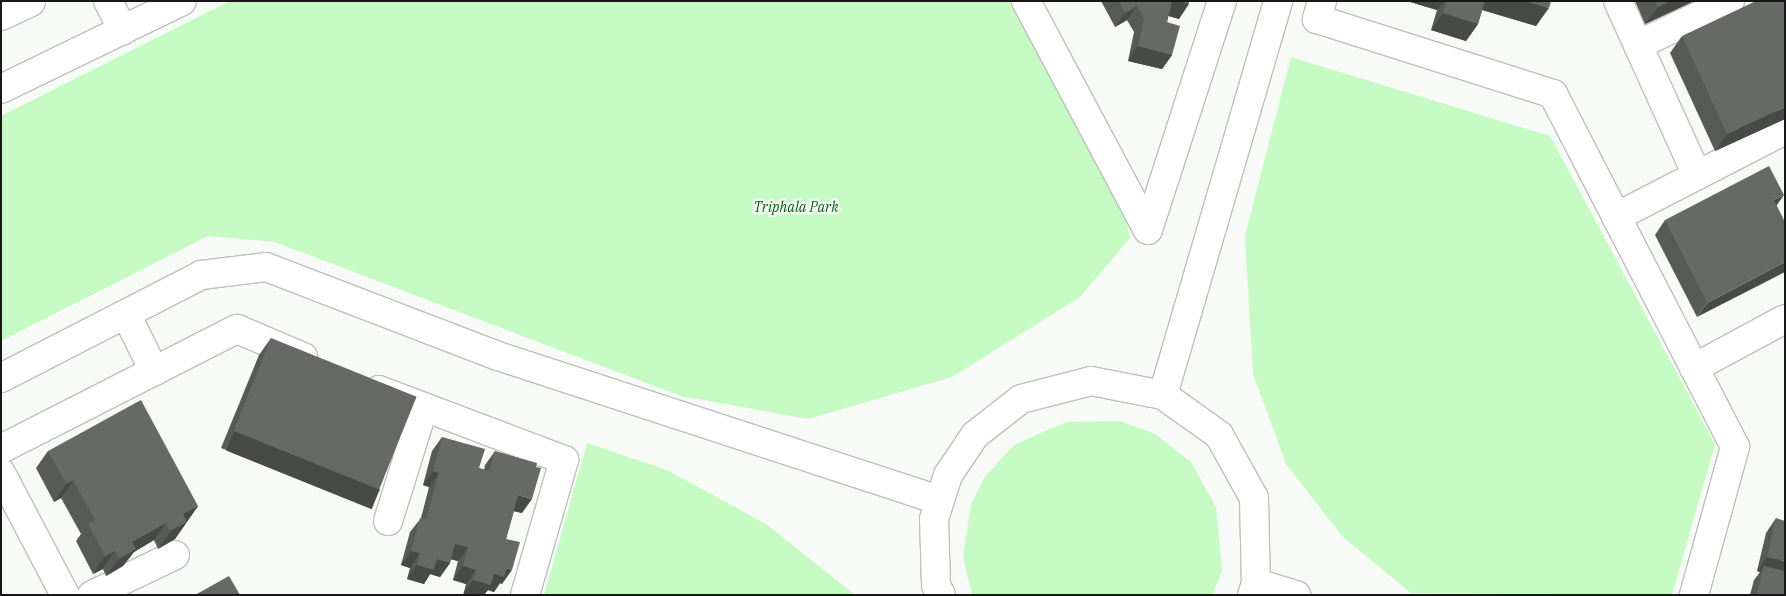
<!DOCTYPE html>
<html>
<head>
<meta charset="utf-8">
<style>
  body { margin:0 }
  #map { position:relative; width:1786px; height:596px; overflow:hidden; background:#f7faf6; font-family:"IBM Plex Serif",serif }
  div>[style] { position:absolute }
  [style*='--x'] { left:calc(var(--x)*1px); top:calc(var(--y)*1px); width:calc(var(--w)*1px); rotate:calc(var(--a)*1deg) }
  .green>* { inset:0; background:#c5fbc2 }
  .roads { filter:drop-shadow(1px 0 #bdc0bd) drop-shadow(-1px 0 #bdc0bd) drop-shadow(0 1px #bdc0bd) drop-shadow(0 -1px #bdc0bd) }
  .street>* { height:28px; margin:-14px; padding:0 14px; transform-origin:14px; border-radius:14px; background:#fff }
  .wall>* { inset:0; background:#585a58 }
  .shaded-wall>* { inset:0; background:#474a47; transform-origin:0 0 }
  .building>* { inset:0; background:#666966; transform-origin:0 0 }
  span { translate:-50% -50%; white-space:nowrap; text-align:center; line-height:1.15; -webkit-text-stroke:4.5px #f7faf6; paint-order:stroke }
  .park-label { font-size:14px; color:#02650c; font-style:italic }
  .frame { position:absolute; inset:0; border:2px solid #161716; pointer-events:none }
</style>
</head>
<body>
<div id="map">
  <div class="green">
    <div style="clip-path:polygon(230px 1px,1013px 1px,1125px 215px,1130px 238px,1080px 297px,952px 377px,808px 419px,681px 396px,275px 242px,208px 236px,1px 341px,1px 116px)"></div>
    <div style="clip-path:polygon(1291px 57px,1550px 136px,1715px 444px,1672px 595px,1411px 593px,1343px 537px,1286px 464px,1253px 374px,1245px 236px)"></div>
    <div style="clip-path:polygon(1120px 421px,1155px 434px,1191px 462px,1216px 507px,1222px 571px,1212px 595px,972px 595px,963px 557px,971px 505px,984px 478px,1014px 445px,1066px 422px)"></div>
    <div style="clip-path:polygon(587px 443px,667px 470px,766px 524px,855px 595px,544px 595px)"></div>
  </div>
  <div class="roads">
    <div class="street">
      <div style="--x:108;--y:1;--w:33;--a:63"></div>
      <div style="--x:1026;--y:1;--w:259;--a:62"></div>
      <div style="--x:1148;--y:230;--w:241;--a:-72.1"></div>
      <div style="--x:1322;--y:1;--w:19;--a:106"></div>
      <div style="--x:1317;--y:19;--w:248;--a:17.6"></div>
      <div style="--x:1553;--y:94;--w:397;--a:62.7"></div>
      <div style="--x:1735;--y:447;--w:154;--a:105.5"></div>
      <div style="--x:1618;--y:1;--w:191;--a:65.6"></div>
      <div style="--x:1;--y:16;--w:33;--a:-25"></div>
      <div style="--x:1638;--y:45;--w:102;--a:-25.6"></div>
      <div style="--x:1;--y:89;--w:201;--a:-25.9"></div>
      <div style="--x:1616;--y:217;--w:190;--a:-27.2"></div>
      <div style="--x:126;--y:314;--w:64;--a:63.8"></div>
      <div style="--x:1694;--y:368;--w:103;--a:-28.3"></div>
      <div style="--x:1;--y:378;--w:225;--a:-27.2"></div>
      <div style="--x:201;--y:275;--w:65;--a:-7"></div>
      <div style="--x:266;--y:267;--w:248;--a:21"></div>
      <div style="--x:498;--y:356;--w:463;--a:18.1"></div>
      <div style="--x:379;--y:390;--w:198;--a:20.7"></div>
      <div style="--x:564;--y:460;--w:141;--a:106.1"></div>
      <div style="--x:1163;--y:395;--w:410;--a:-73.7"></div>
      <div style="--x:1;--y:449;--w:265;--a:-27"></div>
      <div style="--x:237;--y:329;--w:72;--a:23"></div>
      <div style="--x:1;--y:473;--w:138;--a:62.3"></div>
      <div style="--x:388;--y:521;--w:117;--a:-72.6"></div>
      <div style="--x:1256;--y:583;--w:42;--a:16.7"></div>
      <div style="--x:92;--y:595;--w:92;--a:-25.7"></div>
      <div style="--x:941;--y:595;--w:11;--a:-117"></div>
      <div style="--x:936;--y:585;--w:66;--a:-91.7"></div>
      <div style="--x:934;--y:519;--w:46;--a:-72.3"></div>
      <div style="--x:948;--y:475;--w:48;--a:-56"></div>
      <div style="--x:975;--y:435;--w:58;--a:-38"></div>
      <div style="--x:1021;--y:399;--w:72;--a:-14.4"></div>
      <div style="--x:1091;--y:381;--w:73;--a:11"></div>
      <div style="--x:1163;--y:395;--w:69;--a:35.5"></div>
      <div style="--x:1219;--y:435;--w:72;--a:60.9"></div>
      <div style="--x:1254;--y:498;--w:85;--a:88.7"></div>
      <div style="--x:1256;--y:583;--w:13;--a:108"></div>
    </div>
  </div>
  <div class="wall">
    <div style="clip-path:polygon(1101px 1px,1189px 1px,1179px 19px,1168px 16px,1167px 22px,1172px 55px,1162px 69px,1128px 61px,1134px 32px,1127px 20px,1115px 27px)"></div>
    <div style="clip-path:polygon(1407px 1px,1551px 1px,1536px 26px,1482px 10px,1478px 24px,1466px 41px,1431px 30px,1437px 10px)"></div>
    <div style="clip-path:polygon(1635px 1px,1694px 1px,1645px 24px)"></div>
    <div style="clip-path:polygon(1682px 36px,1785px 119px,1715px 151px,1670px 53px)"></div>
    <div style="clip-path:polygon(1776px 206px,1697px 317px,1655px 235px,1665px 220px)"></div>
    <div style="clip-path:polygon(271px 338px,380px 490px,368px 507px,221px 448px,259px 355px)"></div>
    <div style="clip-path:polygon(442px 437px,479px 468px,484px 470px,485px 465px,495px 451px,522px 513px,514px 511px,506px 539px,502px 584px,500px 583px,494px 592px,488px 590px,484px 595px,463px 595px,466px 584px,453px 580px,458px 561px,451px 559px,450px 563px,440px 577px,430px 574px,424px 584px,407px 579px,410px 568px,401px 565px,410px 532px,421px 518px,429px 487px,423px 485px,432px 451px)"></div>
    <div style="clip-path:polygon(48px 451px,198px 506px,175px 539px,158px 549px,154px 540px,134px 552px,123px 566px,106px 576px,103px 569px,93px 574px,76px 541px,81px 534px,61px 498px,54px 502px,36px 468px)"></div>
    <div style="clip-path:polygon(1776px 518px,1785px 595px,1750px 595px,1754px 580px,1760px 572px,1757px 571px,1766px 533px)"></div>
  </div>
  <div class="shaded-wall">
    <div style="clip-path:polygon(1172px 1px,1178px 1px,1189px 4px,1179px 19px,1163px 14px)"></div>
    <div style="clip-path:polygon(1407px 1px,1444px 1px,1437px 10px)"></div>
    <div style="clip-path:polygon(1480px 1px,1524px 1px,1549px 8px,1536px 26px,1476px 8px)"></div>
    <div style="clip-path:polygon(1670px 1px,1694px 1px,1645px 24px,1658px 7px)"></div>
    <div style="clip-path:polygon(1137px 6px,1127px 20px,1115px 27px,1125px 13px)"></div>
    <div style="clip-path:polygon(1443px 13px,1478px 24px,1466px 41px,1431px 30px)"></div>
    <div style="clip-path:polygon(1138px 46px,1172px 55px,1162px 69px,1128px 61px)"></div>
    <div style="clip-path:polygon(1785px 107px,1785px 119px,1715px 151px,1727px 134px)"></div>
    <div style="clip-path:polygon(1784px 195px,1774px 209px,1774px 200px)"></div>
    <div style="clip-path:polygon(1785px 262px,1785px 272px,1697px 317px,1707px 303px)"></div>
    <div style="left:234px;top:431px;width:157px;height:21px;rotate:22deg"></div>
    <div style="clip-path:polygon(433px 471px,439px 473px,429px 487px,423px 485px)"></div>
    <div style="clip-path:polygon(73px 480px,61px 498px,54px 502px,66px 484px)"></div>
    <div style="clip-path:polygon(518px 495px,532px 499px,522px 513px,508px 510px)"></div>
    <div style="clip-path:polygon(198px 506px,175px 539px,158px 549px,183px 514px)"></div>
    <div style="clip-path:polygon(166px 523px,154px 540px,134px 552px,123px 566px,106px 576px,132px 542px)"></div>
    <div style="clip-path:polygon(455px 544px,468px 547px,458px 561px,445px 558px)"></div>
    <div style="clip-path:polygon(115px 551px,103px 569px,93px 574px,105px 556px)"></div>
    <div style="clip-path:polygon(411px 551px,420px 553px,410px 568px,401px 565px)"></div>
    <div style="clip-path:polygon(1767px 557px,1785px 561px,1785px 578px,1764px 566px,1760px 572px,1757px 571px)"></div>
    <div style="clip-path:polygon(437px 559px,450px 563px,440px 577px,430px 574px,424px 584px,407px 579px,417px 565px)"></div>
    <div style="clip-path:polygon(463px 566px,476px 570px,466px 584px,453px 580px)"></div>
    <div style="clip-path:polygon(507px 568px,512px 570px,502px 584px,500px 583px,494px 592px,488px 590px,484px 595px,463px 595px,473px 580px,494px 574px)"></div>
  </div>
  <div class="building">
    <div style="clip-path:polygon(1119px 1px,1172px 1px,1167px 22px,1180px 26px,1172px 55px,1138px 46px,1144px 18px,1137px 6px,1125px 13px)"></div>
    <div style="clip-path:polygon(1178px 1px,1189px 1px,1189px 4px)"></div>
    <div style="clip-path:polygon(1447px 1px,1485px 1px,1478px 24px,1443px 13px)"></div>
    <div style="clip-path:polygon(1524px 1px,1551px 1px,1549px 8px)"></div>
    <div style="clip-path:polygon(1655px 1px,1670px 1px,1658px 7px)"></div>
    <div style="clip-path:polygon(1756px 1px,1785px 1px,1785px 107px,1727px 134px,1682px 36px)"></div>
    <div style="clip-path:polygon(1769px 166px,1784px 195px,1774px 200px,1785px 222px,1785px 262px,1707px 303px,1665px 220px)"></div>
    <div style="left:271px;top:338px;width:157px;height:100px;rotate:22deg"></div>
    <div style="clip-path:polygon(141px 400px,198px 506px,183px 514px,187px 522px,170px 531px,166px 523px,132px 542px,136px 549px,119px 559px,115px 551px,105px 556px,88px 524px,95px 520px,73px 480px,66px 484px,48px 451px)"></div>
    <div style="clip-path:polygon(442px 437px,485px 449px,479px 468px,489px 471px,495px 451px,537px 463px,536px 467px,541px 468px,532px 499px,518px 495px,506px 539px,520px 542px,512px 570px,507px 568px,504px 577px,494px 574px,491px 585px,473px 580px,476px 570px,463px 566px,468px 547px,455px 544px,450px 563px,437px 559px,434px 570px,417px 565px,420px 553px,411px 551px,420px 518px,426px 519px,439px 473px,433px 471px)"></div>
    <div style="clip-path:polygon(1776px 518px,1785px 521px,1785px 561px,1767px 557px)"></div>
    <div style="clip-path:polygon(1764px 566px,1785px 571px,1785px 595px,1756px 595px)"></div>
    <div style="clip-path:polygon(229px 576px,240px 595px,195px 595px)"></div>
  </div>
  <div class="park-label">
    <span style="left:796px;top:207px">Triphala Park</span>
  </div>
  <div class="frame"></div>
</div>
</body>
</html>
